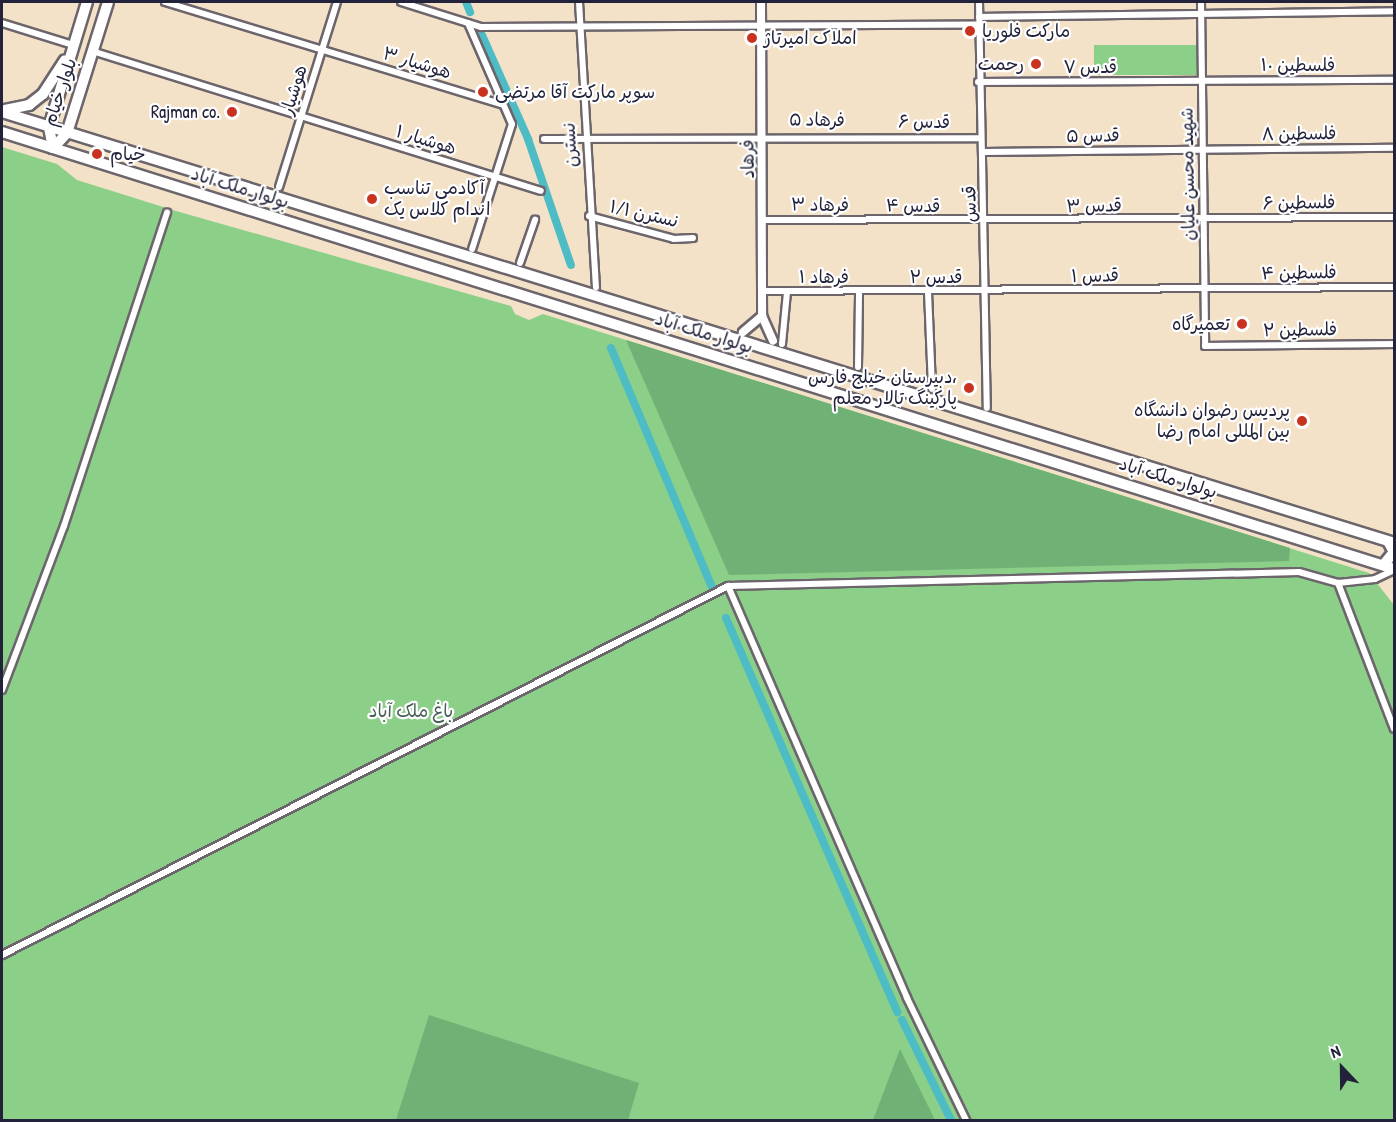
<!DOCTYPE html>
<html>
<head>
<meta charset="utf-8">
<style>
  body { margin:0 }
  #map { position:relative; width:1396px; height:1122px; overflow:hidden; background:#f4e2c8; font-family:"Patrick Hand","Playpen Sans Arabic",sans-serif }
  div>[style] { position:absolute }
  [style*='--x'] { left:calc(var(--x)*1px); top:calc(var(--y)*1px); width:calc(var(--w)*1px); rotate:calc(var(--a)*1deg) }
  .green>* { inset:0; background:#8bcf89; transform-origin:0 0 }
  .forest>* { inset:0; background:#70b275 }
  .canal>* { height:8px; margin:-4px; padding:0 4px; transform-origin:4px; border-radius:4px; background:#4ebcc5 }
  .roads { filter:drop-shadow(2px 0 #6c656c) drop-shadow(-2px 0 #6c656c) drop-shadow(0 2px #6c656c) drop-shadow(0 -2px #6c656c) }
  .minor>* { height:6px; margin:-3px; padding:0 3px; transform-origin:3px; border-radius:3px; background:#fff }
  .tertiary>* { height:8px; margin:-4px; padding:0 4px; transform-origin:4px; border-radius:4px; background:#fff }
  .primary>* { height:10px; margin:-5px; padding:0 5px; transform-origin:5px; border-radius:5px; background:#fff }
  .dots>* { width:16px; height:16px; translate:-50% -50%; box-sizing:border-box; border:3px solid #fff; border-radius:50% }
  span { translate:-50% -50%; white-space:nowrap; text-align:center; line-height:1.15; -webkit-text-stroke:4.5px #fff; paint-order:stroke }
  .poi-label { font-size:18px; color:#22223b }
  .left { translate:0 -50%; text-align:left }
  .right { translate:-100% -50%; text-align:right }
  .street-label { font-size:18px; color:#22223b }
  .park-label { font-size:18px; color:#475f56 }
  .frame { position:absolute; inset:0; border:3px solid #22223b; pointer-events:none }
  .north { position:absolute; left:1312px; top:1038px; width:60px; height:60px; -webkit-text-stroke:4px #fff; paint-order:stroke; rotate:338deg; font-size:16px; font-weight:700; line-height:24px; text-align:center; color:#22223b }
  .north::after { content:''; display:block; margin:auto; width:21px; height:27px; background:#22223b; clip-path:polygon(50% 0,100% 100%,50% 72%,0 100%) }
</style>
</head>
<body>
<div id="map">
  <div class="green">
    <div style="left:1199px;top:45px;width:30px;height:105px;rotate:90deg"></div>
    <div style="clip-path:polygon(2px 147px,57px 164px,77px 180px,176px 211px,511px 306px,515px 314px,529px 320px,543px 314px,1369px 573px,1394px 605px,1394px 1120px,2px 1120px)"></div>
  </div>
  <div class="forest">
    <div style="clip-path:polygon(626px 340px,1290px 548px,1289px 561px,729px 575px)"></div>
    <div style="clip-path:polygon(429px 1015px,639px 1083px,628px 1120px,396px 1120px)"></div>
    <div style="clip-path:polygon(900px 1049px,935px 1120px,873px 1120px)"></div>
  </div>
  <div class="canal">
    <div style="--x:466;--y:2;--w:11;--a:68"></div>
    <div style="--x:482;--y:35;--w:114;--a:66.1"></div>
    <div style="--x:528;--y:139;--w:133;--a:71.2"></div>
    <div style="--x:611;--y:348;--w:262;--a:67.1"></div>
    <div style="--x:726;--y:618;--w:430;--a:66.5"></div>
    <div style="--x:902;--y:1020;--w:111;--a:63.9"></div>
  </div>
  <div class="roads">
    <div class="minor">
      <div style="--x:165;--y:2;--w:353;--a:16.9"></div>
      <div style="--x:401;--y:2;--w:84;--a:17.4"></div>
      <div style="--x:481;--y:27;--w:498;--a:-0.3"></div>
      <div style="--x:579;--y:2;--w:286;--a:86.6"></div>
      <div style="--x:979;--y:2;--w:406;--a:88.9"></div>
      <div style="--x:1201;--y:2;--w:344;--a:89.3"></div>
      <div style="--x:1205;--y:346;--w:189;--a:-0.6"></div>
      <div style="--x:979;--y:17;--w:415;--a:-0.8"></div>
      <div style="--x:2;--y:23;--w:74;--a:17.2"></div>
      <div style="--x:468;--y:23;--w:110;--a:66.5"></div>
      <div style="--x:512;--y:124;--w:131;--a:107.7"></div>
      <div style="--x:92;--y:51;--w:470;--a:17.3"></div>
      <div style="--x:978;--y:82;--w:416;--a:-0.3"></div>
      <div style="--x:544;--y:139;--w:434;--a:-0.1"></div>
      <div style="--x:984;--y:152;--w:410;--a:-0.6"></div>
      <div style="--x:279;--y:187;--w:194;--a:-72.6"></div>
      <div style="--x:589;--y:216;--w:88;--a:15.1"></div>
      <div style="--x:674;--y:239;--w:19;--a:-3"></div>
      <div style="--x:763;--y:220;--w:631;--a:-0.27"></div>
      <div style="--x:520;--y:263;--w:46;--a:-70.8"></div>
      <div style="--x:764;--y:291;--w:630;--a:-0.36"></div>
      <div style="--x:928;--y:292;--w:97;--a:87.6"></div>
      <div style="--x:782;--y:344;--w:52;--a:-84.5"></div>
      <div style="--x:858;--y:367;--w:75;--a:-89.2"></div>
      <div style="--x:1338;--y:583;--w:156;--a:69"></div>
      <div style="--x:728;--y:586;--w:449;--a:66.5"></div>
      <div style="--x:907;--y:998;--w:136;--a:64.2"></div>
      <div style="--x:2;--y:690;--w:175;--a:-69.3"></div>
      <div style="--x:64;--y:526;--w:330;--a:-71.8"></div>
      <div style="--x:2;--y:955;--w:814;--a:-26.94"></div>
      <div style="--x:728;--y:586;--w:571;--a:-1.4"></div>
      <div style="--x:1299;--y:572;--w:41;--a:15.8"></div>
      <div style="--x:1338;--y:583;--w:37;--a:-6"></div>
      <div style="--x:1375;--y:579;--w:21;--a:-25"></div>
    </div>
    <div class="tertiary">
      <div style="--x:761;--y:2;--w:314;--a:89.8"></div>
      <div style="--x:762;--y:316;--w:27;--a:66"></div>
      <div style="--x:743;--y:332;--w:25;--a:-40"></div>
    </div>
    <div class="primary">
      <div style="--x:5;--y:110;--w:25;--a:-12"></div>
      <div style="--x:29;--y:105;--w:18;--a:-38"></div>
      <div style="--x:43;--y:94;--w:40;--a:-57.1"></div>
      <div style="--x:2;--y:112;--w:1457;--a:17.2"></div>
      <div style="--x:2;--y:132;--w:1459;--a:17.43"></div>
      <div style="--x:53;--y:148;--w:21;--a:-47"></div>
      <div style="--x:67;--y:133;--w:137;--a:-72.6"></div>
      <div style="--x:53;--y:148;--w:21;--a:-101"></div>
      <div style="--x:49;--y:127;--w:131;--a:-73.1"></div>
      <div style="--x:1385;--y:563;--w:14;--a:-51"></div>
      <div style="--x:1394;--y:552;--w:10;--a:-119"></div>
    </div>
  </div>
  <div class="dots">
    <div style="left:970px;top:31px;background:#c8321e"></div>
    <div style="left:752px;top:38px;background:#c8321e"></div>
    <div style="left:1036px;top:64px;background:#c8321e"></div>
    <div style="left:483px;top:92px;background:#c8321e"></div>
    <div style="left:232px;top:112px;background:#c8321e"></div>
    <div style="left:97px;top:154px;background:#c8321e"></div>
    <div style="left:372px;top:199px;background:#c8321e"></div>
    <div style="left:1242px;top:324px;background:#c8321e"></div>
    <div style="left:969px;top:388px;background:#c8321e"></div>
    <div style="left:1302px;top:421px;background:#c8321e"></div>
  </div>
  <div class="poi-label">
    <span class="left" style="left:982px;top:31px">مارکت فلوریا</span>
    <span class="left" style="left:764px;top:38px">املاک امیرتاژ</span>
    <span class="right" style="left:1024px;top:64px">رحمت</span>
    <span class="left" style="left:495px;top:92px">سوپر مارکت آقا مرتضی</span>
    <span class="right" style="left:220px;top:112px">Rajman co.</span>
    <span class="left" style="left:110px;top:154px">خیام</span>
    <span class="left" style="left:384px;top:199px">آکادمی تناسب<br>اندام کلاس یک</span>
    <span class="right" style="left:1230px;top:324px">تعمیرگاه</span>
    <span class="right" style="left:957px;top:388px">دبیرستان خیلج فارس،<br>پارکینگ تالار معلم</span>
    <span class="right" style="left:1290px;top:421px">پردیس رضوان دانشگاه<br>بین المللی امام رضا</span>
  </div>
  <div class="street-label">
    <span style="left:417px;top:63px;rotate:17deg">هوشیار ۳</span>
    <span style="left:1298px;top:65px">فلسطین ۱۰</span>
    <span style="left:1090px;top:67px">قدس ۷</span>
    <span style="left:294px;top:90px;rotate:-73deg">هوشیار</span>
    <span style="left:60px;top:92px;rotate:-71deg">بلوار خیام</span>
    <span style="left:817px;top:120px;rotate:1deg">فرهاد ۵</span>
    <span style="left:924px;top:122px;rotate:1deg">قدس ۶</span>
    <span style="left:1299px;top:134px;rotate:-1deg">فلسطین ۸</span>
    <span style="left:1093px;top:136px;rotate:-1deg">قدس ۵</span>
    <span style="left:426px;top:140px;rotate:17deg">هوشیار ۱</span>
    <span style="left:570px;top:145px;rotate:-93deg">نسترن</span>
    <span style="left:748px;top:159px;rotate:-91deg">فرهاد</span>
    <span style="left:1188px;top:174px;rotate:-91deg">شهید محسن علیان</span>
    <span style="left:240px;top:188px;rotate:17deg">بولوار ملک آباد</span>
    <span style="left:1299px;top:203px;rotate:-1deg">فلسطین ۶</span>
    <span style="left:970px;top:204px;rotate:-91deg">قدس</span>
    <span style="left:820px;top:205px;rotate:1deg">فرهاد ۳</span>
    <span style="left:913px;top:206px;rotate:1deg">قدس ۴</span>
    <span style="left:1094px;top:206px;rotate:-1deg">قدس ۳</span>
    <span style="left:644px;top:214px;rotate:13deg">نسترن ۱/۱</span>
    <span style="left:1299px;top:273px;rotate:-1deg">فلسطین ۴</span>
    <span style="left:1095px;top:276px;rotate:-1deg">قدس ۱</span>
    <span style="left:824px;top:277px">فرهاد ۱</span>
    <span style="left:936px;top:277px">قدس ۲</span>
    <span style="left:1300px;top:330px;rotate:-1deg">فلسطین ۲</span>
    <span style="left:704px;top:333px;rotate:17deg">بولوار ملک آباد</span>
    <span style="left:1168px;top:478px;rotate:17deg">بولوار ملک آباد</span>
  </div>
  <div class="park-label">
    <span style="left:411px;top:711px">باغ ملک آباد</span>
  </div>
  <div class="frame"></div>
  <div class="north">N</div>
</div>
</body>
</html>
